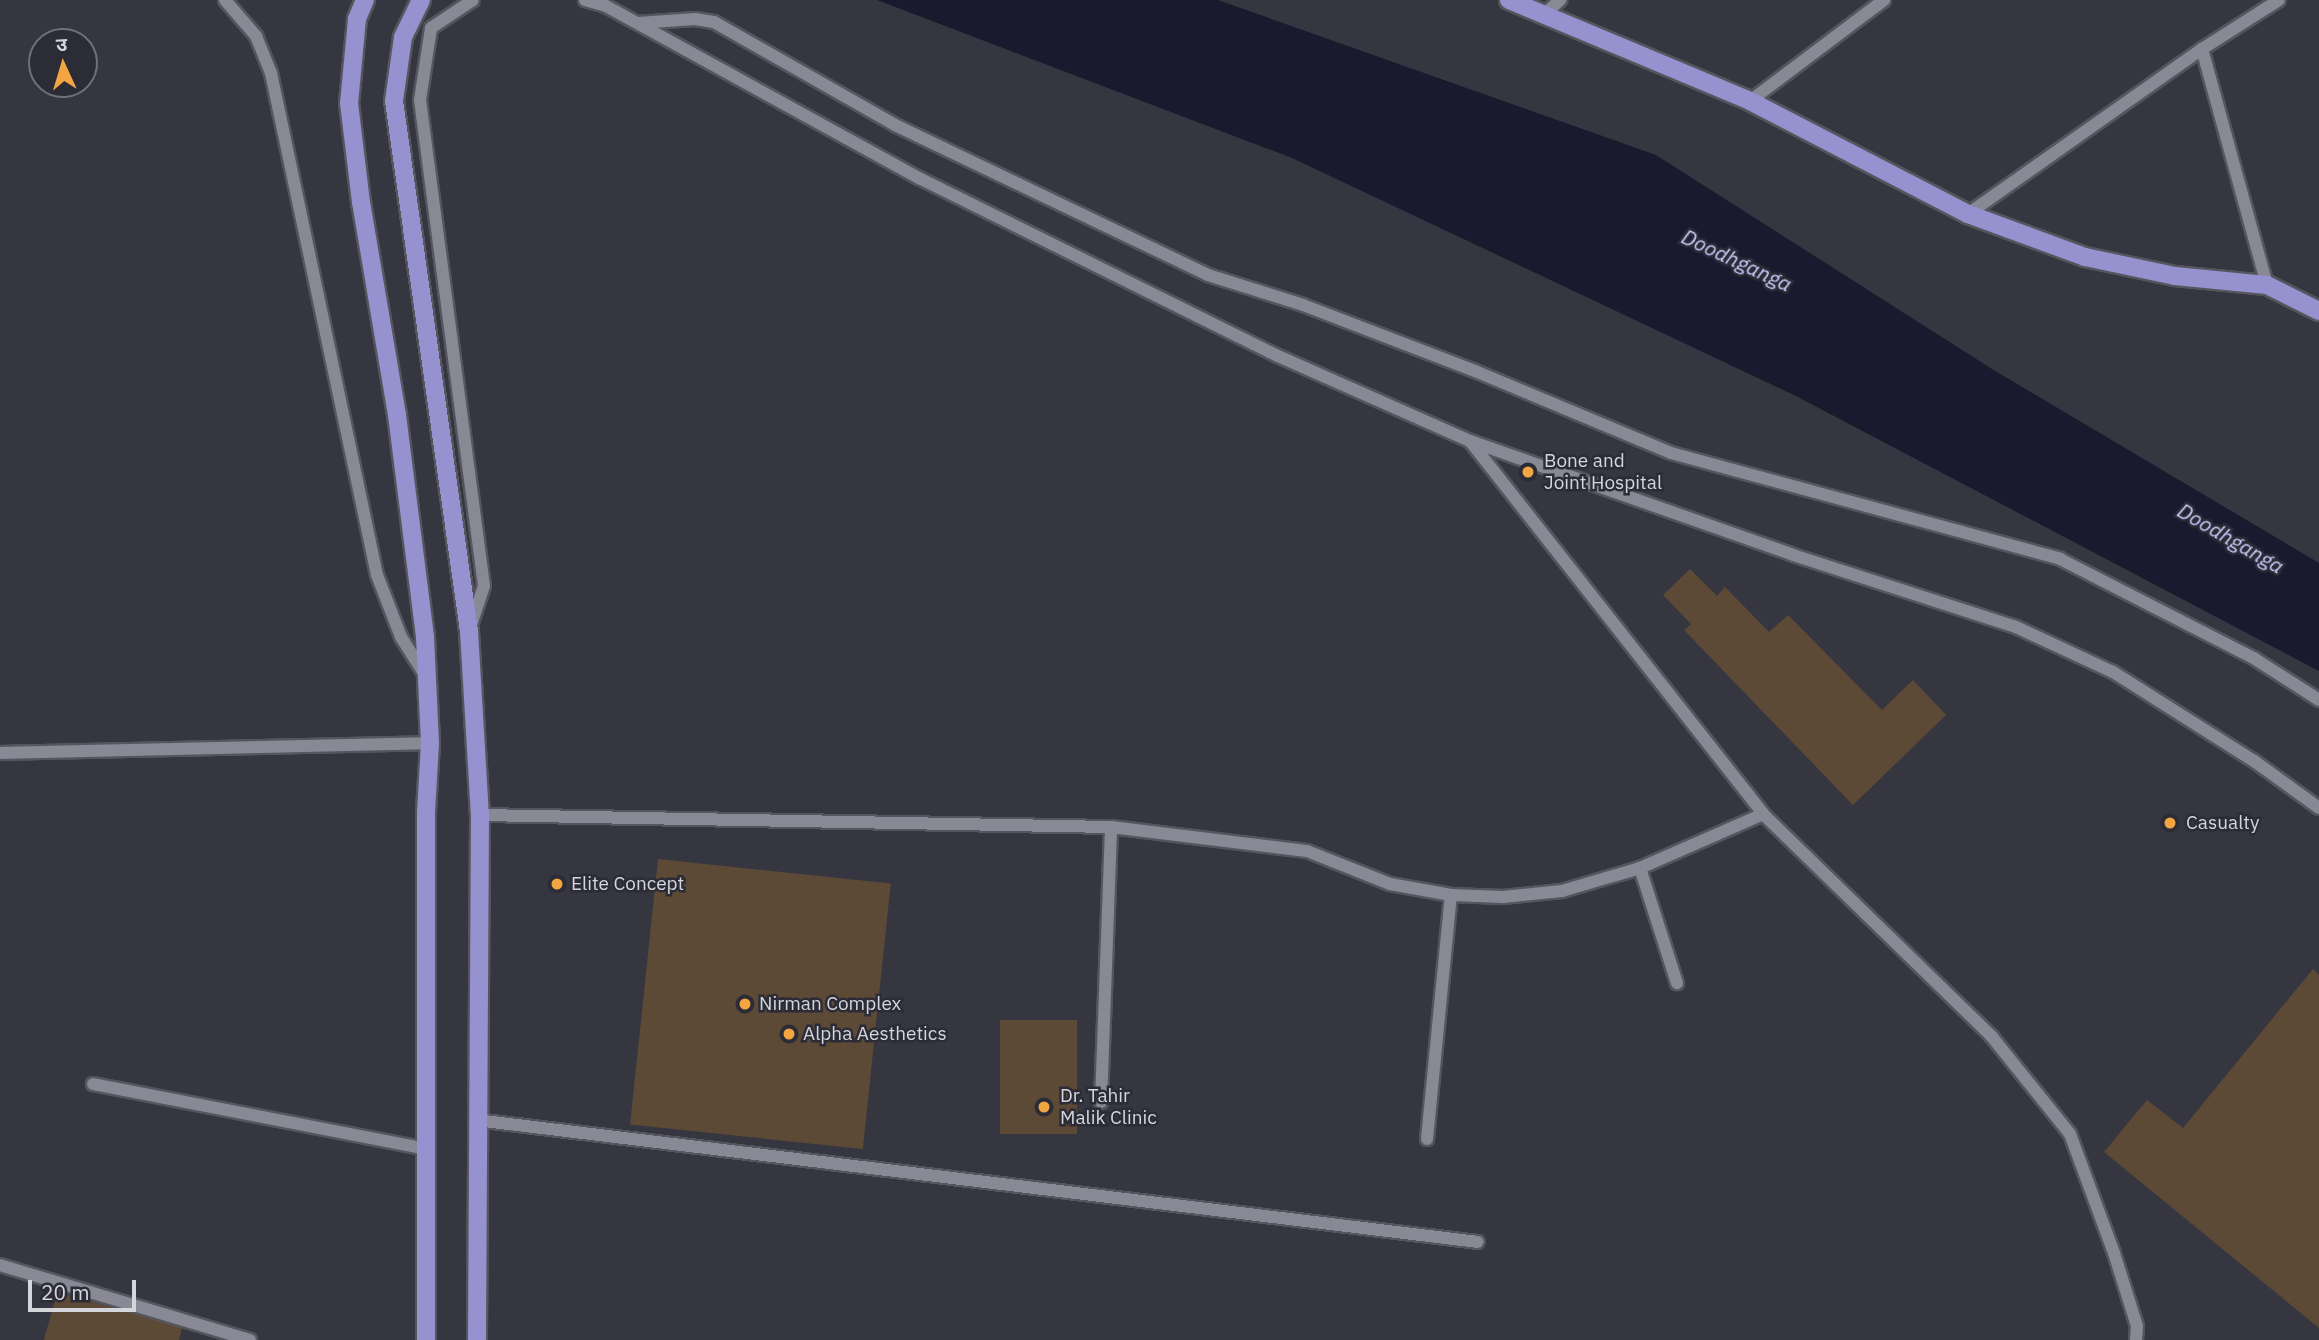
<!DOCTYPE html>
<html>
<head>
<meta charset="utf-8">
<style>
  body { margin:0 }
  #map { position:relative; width:2319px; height:1340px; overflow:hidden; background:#363641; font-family:"IBM Plex Sans","Noto Sans Devanagari",sans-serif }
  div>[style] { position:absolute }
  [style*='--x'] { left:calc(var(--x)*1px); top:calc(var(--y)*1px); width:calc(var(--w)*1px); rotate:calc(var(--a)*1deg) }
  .water>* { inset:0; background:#1b192e }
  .building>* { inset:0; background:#5d4a36; transform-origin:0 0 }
  .roads { filter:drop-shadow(2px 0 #55555d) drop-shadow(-2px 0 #55555d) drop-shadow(0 2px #55555d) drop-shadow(0 -2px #55555d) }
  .minor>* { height:12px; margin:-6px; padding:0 6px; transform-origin:6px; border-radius:6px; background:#898996 }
  .major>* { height:18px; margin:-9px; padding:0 9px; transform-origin:9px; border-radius:9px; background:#9691cf }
  .dots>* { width:19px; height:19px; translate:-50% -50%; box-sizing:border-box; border:4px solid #2c2c37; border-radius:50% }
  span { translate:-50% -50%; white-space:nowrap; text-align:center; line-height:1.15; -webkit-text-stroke:5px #2c2c37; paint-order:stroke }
  .poi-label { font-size:19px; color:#d5d5dc }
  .left { translate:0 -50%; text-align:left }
  .water-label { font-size:21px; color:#cac8fa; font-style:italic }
  .north { position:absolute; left:28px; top:28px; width:70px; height:70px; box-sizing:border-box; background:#2c2c37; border:2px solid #707079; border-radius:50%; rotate:356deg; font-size:19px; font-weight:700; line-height:28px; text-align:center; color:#d5d5dc }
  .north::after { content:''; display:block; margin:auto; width:24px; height:32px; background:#f2a541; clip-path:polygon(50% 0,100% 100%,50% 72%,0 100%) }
  .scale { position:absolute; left:28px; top:1280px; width:108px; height:32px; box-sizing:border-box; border:4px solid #d5d5dc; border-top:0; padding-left:9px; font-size:21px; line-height:24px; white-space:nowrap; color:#d5d5dc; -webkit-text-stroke:5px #2c2c37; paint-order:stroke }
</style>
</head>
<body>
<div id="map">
  <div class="water">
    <div style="clip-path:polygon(877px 0,1218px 0,1656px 155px,1992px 369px,2319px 563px,2319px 671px,1794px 395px,1292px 158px)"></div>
  </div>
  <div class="building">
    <div style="clip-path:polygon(1690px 569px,1717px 596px,1725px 587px,1769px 632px,1788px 615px,1882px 710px,1913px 680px,1946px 715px,1853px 805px,1684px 630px,1691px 624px,1663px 595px)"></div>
    <div style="left:658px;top:859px;width:234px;height:267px;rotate:6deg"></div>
    <div style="clip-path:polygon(2313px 969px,2319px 975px,2319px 1328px,2104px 1152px,2147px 1100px,2183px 1128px)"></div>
    <div style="left:1000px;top:1020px;width:77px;height:114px"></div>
    <div style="clip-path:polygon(57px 1292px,182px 1327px,179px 1340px,44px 1340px)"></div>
  </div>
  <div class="roads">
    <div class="minor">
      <div style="--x:225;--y:0;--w:48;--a:49.3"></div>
      <div style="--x:256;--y:36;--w:40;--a:68"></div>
      <div style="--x:271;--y:73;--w:513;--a:78.08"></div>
      <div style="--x:377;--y:575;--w:66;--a:68.8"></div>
      <div style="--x:401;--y:637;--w:45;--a:57.7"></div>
      <div style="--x:585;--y:0;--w:22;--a:16"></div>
      <div style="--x:606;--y:6;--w:359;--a:28.8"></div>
      <div style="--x:921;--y:179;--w:398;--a:26.4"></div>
      <div style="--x:1278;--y:356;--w:210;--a:23.9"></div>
      <div style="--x:1470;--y:441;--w:474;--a:51.8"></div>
      <div style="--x:1763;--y:814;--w:320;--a:44.2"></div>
      <div style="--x:1992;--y:1037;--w:124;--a:51.2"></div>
      <div style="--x:2070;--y:1134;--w:127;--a:69.7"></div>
      <div style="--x:2114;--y:1253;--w:77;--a:72.5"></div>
      <div style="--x:2137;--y:1326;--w:14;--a:94"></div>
      <div style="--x:1545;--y:14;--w:21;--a:-43"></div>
      <div style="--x:638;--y:23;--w:57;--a:-4"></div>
      <div style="--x:695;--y:19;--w:19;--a:9"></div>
      <div style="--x:714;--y:22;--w:208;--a:29.6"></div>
      <div style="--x:895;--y:125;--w:347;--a:25.6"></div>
      <div style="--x:1208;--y:275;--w:100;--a:17.5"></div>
      <div style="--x:1303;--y:305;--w:184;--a:21"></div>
      <div style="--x:1475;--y:371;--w:212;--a:22.7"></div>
      <div style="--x:1671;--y:453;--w:403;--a:15.2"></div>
      <div style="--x:2060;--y:559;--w:219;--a:27.1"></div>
      <div style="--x:2255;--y:659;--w:76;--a:32.6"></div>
      <div style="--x:2202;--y:49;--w:245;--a:74.6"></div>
      <div style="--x:1750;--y:101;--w:168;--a:-37"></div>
      <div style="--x:1968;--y:214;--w:286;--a:-35.2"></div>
      <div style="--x:2202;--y:49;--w:91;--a:-32.5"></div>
      <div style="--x:1470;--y:441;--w:343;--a:19.4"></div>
      <div style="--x:1793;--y:555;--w:234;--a:17.9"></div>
      <div style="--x:2016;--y:627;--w:107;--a:24.9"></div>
      <div style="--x:2113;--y:672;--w:167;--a:32.3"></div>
      <div style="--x:2254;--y:761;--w:80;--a:35.9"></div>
      <div style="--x:470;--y:628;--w:44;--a:-71.6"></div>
      <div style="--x:484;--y:586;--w:490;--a:-97.5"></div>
      <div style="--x:420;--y:100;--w:73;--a:-81.3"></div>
      <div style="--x:431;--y:28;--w:50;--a:-33.7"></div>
      <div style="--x:0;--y:753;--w:430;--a:-1.3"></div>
      <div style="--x:480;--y:815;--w:631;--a:1.09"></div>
      <div style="--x:1111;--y:827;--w:197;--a:7"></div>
      <div style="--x:1307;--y:851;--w:89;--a:21.7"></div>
      <div style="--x:1390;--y:884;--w:62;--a:10.2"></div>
      <div style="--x:1451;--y:895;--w:52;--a:2.2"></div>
      <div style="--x:1503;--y:897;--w:59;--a:-5.8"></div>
      <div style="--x:1562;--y:891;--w:81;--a:-16.4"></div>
      <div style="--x:1640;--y:868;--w:134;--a:-23.7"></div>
      <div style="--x:1640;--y:868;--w:121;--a:72.2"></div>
      <div style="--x:93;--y:1084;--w:340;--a:11"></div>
      <div style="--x:1101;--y:1102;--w:275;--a:-87.9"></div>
      <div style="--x:476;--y:1120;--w:1009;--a:6.94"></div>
      <div style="--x:1427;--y:1139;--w:245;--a:-84.4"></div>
      <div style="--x:0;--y:1265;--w:261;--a:16.7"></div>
    </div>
    <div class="major">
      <div style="--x:365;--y:0;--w:21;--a:113"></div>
      <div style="--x:357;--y:19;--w:84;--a:95.4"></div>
      <div style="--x:349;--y:103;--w:100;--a:83.1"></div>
      <div style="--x:361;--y:202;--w:216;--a:80.4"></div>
      <div style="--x:397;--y:415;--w:224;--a:82.8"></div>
      <div style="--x:425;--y:637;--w:106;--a:87.3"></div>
      <div style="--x:430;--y:743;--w:69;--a:93.3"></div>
      <div style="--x:426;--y:812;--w:528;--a:90"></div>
      <div style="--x:421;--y:0;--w:41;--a:115.9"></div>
      <div style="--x:403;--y:37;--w:65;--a:98"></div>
      <div style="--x:394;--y:101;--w:535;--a:81.95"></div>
      <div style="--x:469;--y:631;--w:184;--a:86.6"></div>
      <div style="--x:480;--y:815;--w:525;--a:90.33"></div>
      <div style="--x:1509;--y:0;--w:261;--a:22.7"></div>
      <div style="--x:1750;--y:101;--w:246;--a:27.4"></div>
      <div style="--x:1968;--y:214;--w:125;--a:20.2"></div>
      <div style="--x:2085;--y:257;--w:92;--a:11.9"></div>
      <div style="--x:2175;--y:276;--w:92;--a:5.6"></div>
      <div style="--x:2267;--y:285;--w:58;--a:26.6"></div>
    </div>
  </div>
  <div class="dots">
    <div style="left:1528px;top:472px;background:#f2a541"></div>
    <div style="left:2170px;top:823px;background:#f2a541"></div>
    <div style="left:557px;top:884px;background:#f2a541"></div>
    <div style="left:745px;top:1004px;background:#f2a541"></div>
    <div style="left:789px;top:1034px;background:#f2a541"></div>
    <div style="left:1044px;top:1107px;background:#f2a541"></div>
  </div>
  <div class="poi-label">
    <span class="left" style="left:1544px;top:472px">Bone and<br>Joint Hospital</span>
    <span class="left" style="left:2186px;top:823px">Casualty</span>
    <span class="left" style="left:571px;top:884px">Elite Concept</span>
    <span class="left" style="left:759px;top:1004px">Nirman Complex</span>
    <span class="left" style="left:803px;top:1034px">Alpha Aesthetics</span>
    <span class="left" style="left:1060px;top:1107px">Dr. Tahir<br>Malik Clinic</span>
  </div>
  <div class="water-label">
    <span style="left:1737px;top:260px;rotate:25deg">Doodhganga</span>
    <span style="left:2231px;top:538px;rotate:30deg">Doodhganga</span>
  </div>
  <div class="north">उ</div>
  <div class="scale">20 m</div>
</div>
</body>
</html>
